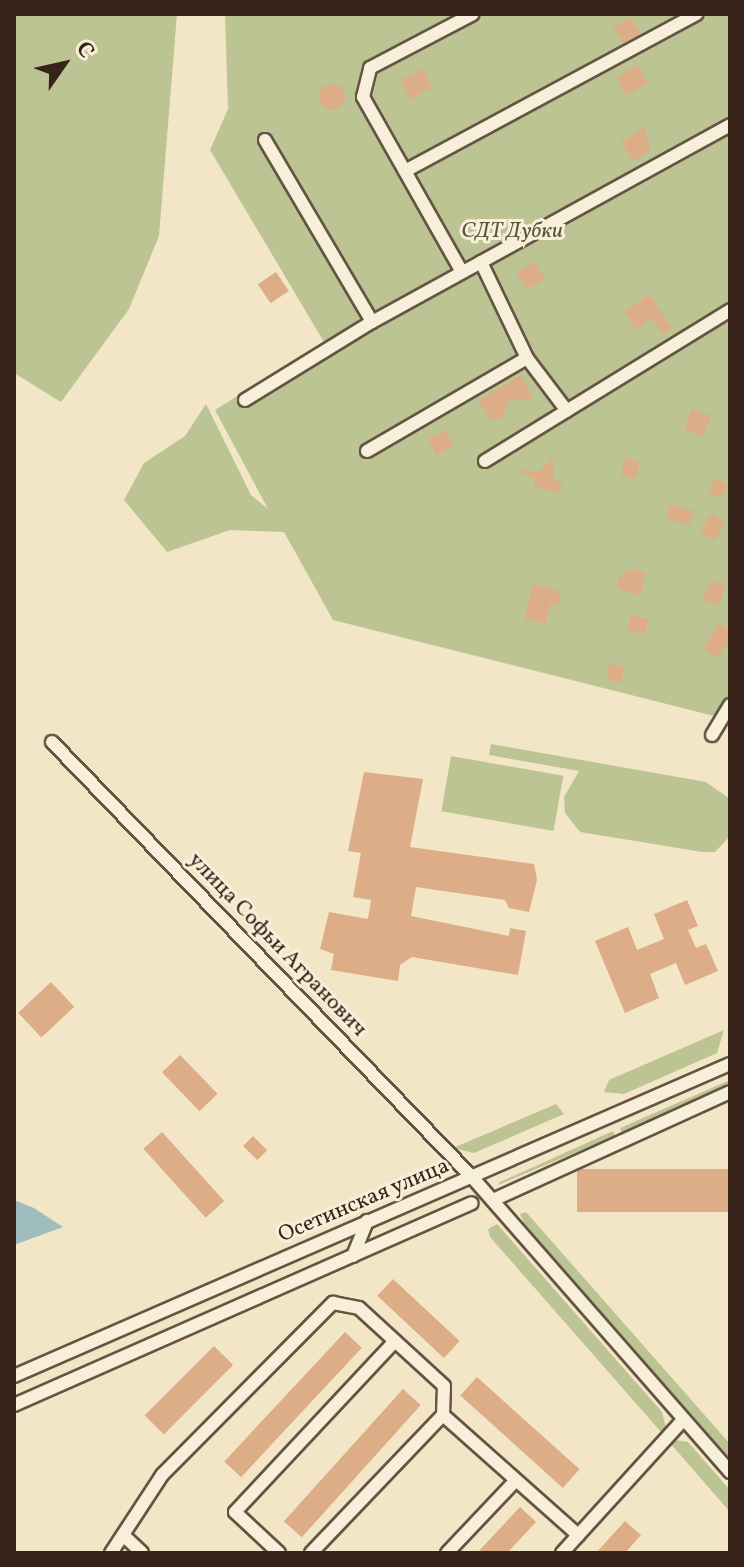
<!DOCTYPE html>
<html>
<head>
<meta charset="utf-8">
<style>
  body { margin:0 }
  #map { position:relative; width:744px; height:1567px; overflow:hidden; background:#f2e6c6; font-family:Vollkorn,serif }
  div>[style] { position:absolute }
  [style*='--x'] { left:calc(var(--x)*1px); top:calc(var(--y)*1px); width:calc(var(--w)*1px); rotate:calc(var(--a)*1deg) }
  .green>* { inset:0; background:#bdc493; transform-origin:0 0 }
  .water>* { inset:0; background:#9fbdbf }
  .building>* { inset:0; background:#dcad86; transform-origin:0 0 }
  .round { border-radius:50% }
  .roads { filter:drop-shadow(2px 0 #665443) drop-shadow(-2px 0 #665443) drop-shadow(0 2px #665443) drop-shadow(0 -2px #665443) }
  .minor>* { height:12px; margin:-6px; padding:0 6px; transform-origin:6px; border-radius:6px; background:#f7efda }
  span { translate:-50% -50%; white-space:nowrap; text-align:center; line-height:1.15; -webkit-text-stroke:6px #f7efda; paint-order:stroke }
  .park-label { font-size:22px; color:#5f533c; font-style:italic }
  .street-label { font-size:22px; color:#372317 }
  .frame { position:absolute; inset:0; border:16px solid #372317; pointer-events:none }
  .north { position:absolute; left:24px; top:24px; width:80px; height:80px; -webkit-text-stroke:6px #f7efda; paint-order:stroke; rotate:56deg; font-size:22px; font-weight:700; line-height:32px; text-align:center; color:#372317 }
  .north::after { content:''; display:block; margin:auto; width:28px; height:36px; background:#372317; clip-path:polygon(50% 0,100% 100%,50% 72%,0 100%) }
</style>
</head>
<body>
<div id="map">
  <div class="green">
    <div style="clip-path:polygon(14px 14px,177px 14px,159px 236px,129px 309px,61px 402px,14px 373px)"></div>
    <div style="clip-path:polygon(225px 14px,730px 14px,730px 720px,333px 620px,284px 532px,230px 530px,167px 552px,124px 500px,144px 463px,185px 436px,206px 404px,251px 495px,268px 509px,215px 410px,324px 342px,210px 150px,228px 109px)"></div>
    <div style="clip-path:polygon(491px 744px,706px 782px,730px 799px,730px 836px,715px 852px,702px 852px,580px 832px,565px 813px,564px 797px,579px 771px,489px 755px)"></div>
    <div style="left:451px;top:756px;width:114px;height:56px;rotate:10deg"></div>
    <div style="clip-path:polygon(724px 1030px,717px 1053px,624px 1094px,604px 1092px,609px 1080px)"></div>
    <div style="clip-path:polygon(730px 1080px,730px 1085px,622px 1133px,620px 1128px)"></div>
    <div style="clip-path:polygon(556px 1104px,564px 1114px,474px 1153px,453px 1148px)"></div>
    <div style="clip-path:polygon(613px 1131px,615px 1136px,498px 1185px,500px 1182px)"></div>
    <div style="clip-path:polygon(526px 1212px,730px 1444px,730px 1460px,527px 1229px,520px 1214px)"></div>
    <div style="clip-path:polygon(497px 1224px,662px 1412px,666px 1428px,661px 1432px,490px 1237px,488px 1229px)"></div>
    <div style="clip-path:polygon(675px 1440px,688px 1442px,730px 1490px,730px 1512px,670px 1443px)"></div>
  </div>
  <div class="water">
    <div style="clip-path:polygon(14px 1200px,34px 1208px,63px 1227px,14px 1245px)"></div>
  </div>
  <div class="building">
    <div style="clip-path:polygon(630px 18px,641px 34px,623px 43px,613px 28px)"></div>
    <div style="left:637px;top:65px;width:20px;height:25px;rotate:57deg"></div>
    <div style="left:422px;top:69px;width:21px;height:24px;rotate:62deg"></div>
    <div class="round" style="left:319px;top:84px;width:26px;height:26px"></div>
    <div style="clip-path:polygon(644px 127px,651px 150px,633px 161px,621px 142px)"></div>
    <div style="left:535px;top:262px;width:20px;height:21px;rotate:60deg"></div>
    <div style="left:276px;top:272px;width:23px;height:22px;rotate:56deg"></div>
    <div style="clip-path:polygon(649px 294px,672px 328px,663px 334px,651px 318px,636px 329px,624px 312px)"></div>
    <div style="clip-path:polygon(522px 374px,532px 399px,508px 401px,502px 418px,490px 420px,479px 401px)"></div>
    <div style="left:692px;top:409px;width:20px;height:22px;rotate:20deg"></div>
    <div style="left:445px;top:430px;width:18px;height:19px;rotate:63deg"></div>
    <div style="clip-path:polygon(626px 457px,640px 463px,636px 479px,621px 475px)"></div>
    <div style="clip-path:polygon(553px 459px,554px 480px,562px 482px,559px 493px,534px 486px,535px 480px,518px 470px,538px 472px)"></div>
    <div style="left:714px;top:479px;width:14px;height:15px;rotate:17deg"></div>
    <div style="left:670px;top:505px;width:23px;height:15px;rotate:13deg"></div>
    <div style="left:711px;top:514px;width:17px;height:21px;rotate:31deg"></div>
    <div style="clip-path:polygon(632px 569px,645px 572px,641px 595px,617px 588px,620px 575px)"></div>
    <div style="left:711px;top:580px;width:17px;height:21px;rotate:25deg"></div>
    <div style="clip-path:polygon(532px 585px,561px 591px,558px 606px,550px 604px,546px 624px,525px 619px)"></div>
    <div style="left:630px;top:616px;width:18px;height:15px;rotate:9deg"></div>
    <div style="clip-path:polygon(719px 623px,730px 630px,730px 641px,717px 657px,704px 649px)"></div>
    <div style="left:609px;top:664px;width:15px;height:16px;rotate:8deg"></div>
    <div style="clip-path:polygon(364px 772px,423px 779px,410px 847px,534px 864px,537px 880px,529px 912px,509px 908px,505px 900px,416px 887px,411px 916px,509px 936px,510px 928px,526px 931px,518px 975px,412px 957px,400px 965px,398px 981px,331px 970px,334px 954px,320px 949px,329px 912px,368px 919px,371px 900px,353px 897px,361px 853px,348px 851px)"></div>
    <div style="clip-path:polygon(687px 900px,698px 926px,688px 930px,696px 948px,706px 944px,718px 971px,685px 985px,676px 963px,650px 974px,659px 998px,625px 1013px,595px 941px,628px 927px,637px 950px,664px 939px,654px 914px)"></div>
    <div style="left:51px;top:982px;width:34px;height:45px;rotate:47deg"></div>
    <div style="left:180px;top:1055px;width:54px;height:25px;rotate:46deg"></div>
    <div style="left:162px;top:1132px;width:93px;height:25px;rotate:48deg"></div>
    <div style="left:253px;top:1136px;width:20px;height:14px;rotate:45deg"></div>
    <div style="left:730px;top:1169px;width:43px;height:153px;rotate:90deg"></div>
    <div style="left:393px;top:1279px;width:91px;height:23px;rotate:43deg"></div>
    <div style="left:345px;top:1332px;width:23px;height:177px;rotate:43deg"></div>
    <div style="left:214px;top:1346px;width:27px;height:98px;rotate:45deg"></div>
    <div style="left:477px;top:1377px;width:138px;height:25px;rotate:42deg"></div>
    <div style="left:403px;top:1389px;width:24px;height:178px;rotate:42deg"></div>
    <div style="clip-path:polygon(520px 1507px,536px 1522px,507px 1553px,477px 1553px)"></div>
    <div style="clip-path:polygon(625px 1521px,641px 1535px,625px 1553px,596px 1553px)"></div>
  </div>
  <div class="roads">
    <div class="minor">
      <div style="--x:265;--y:140;--w:211;--a:59.5"></div>
      <div style="--x:405;--y:171;--w:331;--a:-28.3"></div>
      <div style="--x:481;--y:262;--w:106;--a:64.4"></div>
      <div style="--x:527;--y:358;--w:66;--a:53"></div>
      <div style="--x:462;--y:272;--w:201;--a:-119.5"></div>
      <div style="--x:363;--y:97;--w:30;--a:-76"></div>
      <div style="--x:370;--y:68;--w:116;--a:-27.7"></div>
      <div style="--x:245;--y:400;--w:149;--a:-31.6"></div>
      <div style="--x:372;--y:322;--w:409;--a:-28.8"></div>
      <div style="--x:367;--y:451;--w:185;--a:-30.2"></div>
      <div style="--x:485;--y:461;--w:288;--a:-31.6"></div>
      <div style="--x:712;--y:735;--w:35;--a:-59"></div>
      <div style="--x:52;--y:742;--w:605;--a:46.01"></div>
      <div style="--x:472;--y:1177;--w:392;--a:48.8"></div>
      <div style="--x:493;--y:1200;--w:260;--a:-24.5"></div>
      <div style="--x:353;--y:1256;--w:38;--a:-68"></div>
      <div style="--x:14;--y:1376;--w:781;--a:-23.55"></div>
      <div style="--x:14;--y:1405;--w:500;--a:-23.8"></div>
      <div style="--x:123;--y:1535;--w:26;--a:43"></div>
      <div style="--x:111;--y:1553;--w:93;--a:-56.8"></div>
      <div style="--x:162;--y:1475;--w:243;--a:-45.2"></div>
      <div style="--x:333;--y:1303;--w:26;--a:11"></div>
      <div style="--x:359;--y:1308;--w:115;--a:42.5"></div>
      <div style="--x:444;--y:1386;--w:29;--a:92"></div>
      <div style="--x:443;--y:1415;--w:181;--a:41.6"></div>
      <div style="--x:279;--y:1553;--w:60;--a:-137"></div>
      <div style="--x:235;--y:1512;--w:234;--a:-46.9"></div>
      <div style="--x:311;--y:1553;--w:191;--a:-46.3"></div>
      <div style="--x:447;--y:1553;--w:99;--a:-46.6"></div>
      <div style="--x:562;--y:1553;--w:181;--a:-47.7"></div>
    </div>
  </div>
  <div class="park-label">
    <span style="left:512px;top:232px">СДТ Дубки</span>
  </div>
  <div class="street-label">
    <span style="left:277px;top:945px;rotate:46deg">улица Софьи Агранович</span>
    <span style="left:364px;top:1201px;rotate:-23deg">Осетинская улица</span>
  </div>
  <div class="frame"></div>
  <div class="north">С</div>
</div>
</body>
</html>
